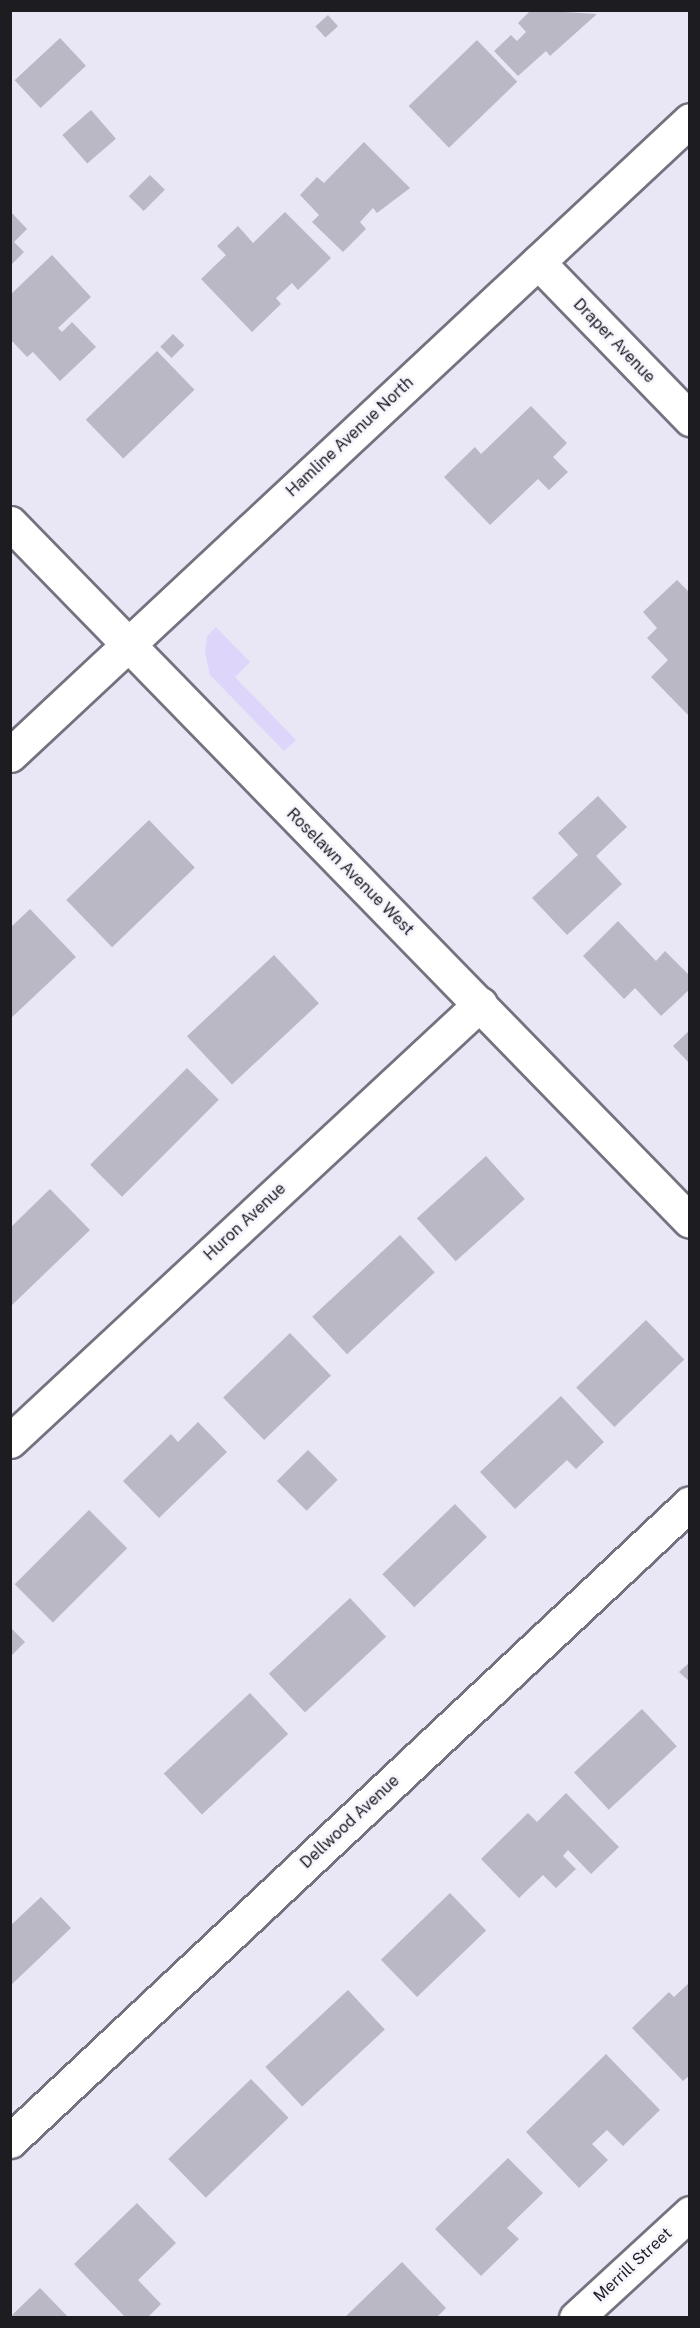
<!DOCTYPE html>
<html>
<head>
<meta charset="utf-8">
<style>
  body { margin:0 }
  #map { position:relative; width:700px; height:2328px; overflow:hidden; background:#e9e6f5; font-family:"Public Sans",sans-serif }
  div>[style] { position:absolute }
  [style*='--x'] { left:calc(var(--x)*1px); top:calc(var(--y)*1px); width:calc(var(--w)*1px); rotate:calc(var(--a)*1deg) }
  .green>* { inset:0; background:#ded5fa }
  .building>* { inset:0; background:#bbb8c6; transform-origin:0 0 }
  .roads { filter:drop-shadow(2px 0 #75727f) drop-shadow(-2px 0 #75727f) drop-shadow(0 2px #75727f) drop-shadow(0 -2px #75727f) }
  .minor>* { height:33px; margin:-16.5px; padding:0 16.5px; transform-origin:16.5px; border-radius:16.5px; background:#fff }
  span { translate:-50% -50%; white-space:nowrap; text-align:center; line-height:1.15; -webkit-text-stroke:5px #f6f4fd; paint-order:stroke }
  .street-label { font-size:16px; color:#1d1c21 }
  .frame { position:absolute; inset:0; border:12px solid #1d1c21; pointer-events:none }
</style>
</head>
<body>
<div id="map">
  <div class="green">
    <div style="clip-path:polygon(216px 627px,250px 662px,235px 677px,296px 740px,284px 751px,210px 675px,205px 652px,207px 636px)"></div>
  </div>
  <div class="building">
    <div style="clip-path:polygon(531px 10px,597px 14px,550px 56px,546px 51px,518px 76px,494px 51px,511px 35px,517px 41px,526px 32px,518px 23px)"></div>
    <div style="left:328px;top:15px;width:15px;height:17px;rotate:48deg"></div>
    <div style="left:60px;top:38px;width:38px;height:62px;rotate:47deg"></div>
    <div style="left:477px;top:40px;width:58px;height:95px;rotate:46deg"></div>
    <div style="left:91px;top:110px;width:38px;height:38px;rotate:49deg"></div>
    <div style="clip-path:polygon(364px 142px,410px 188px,377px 213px,373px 208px,360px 222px,366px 229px,343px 252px,312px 222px,319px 215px,300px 195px,317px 177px,324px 183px)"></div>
    <div style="left:150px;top:175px;width:21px;height:30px;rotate:45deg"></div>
    <div style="clip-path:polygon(10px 211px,27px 229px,14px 242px,24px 252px,10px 266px)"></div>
    <div style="clip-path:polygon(285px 212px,331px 258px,298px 290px,292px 283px,276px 298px,281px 304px,252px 332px,201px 279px,226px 255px,217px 246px,238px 226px,253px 243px)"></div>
    <div style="clip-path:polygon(52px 255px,91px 297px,58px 328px,62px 332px,72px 322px,96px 347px,60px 381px,33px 352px,27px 357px,10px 339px,10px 295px)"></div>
    <div style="left:173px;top:334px;width:16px;height:18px;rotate:45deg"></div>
    <div style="left:157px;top:351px;width:54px;height:99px;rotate:46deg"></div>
    <div style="clip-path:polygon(531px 406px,567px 443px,553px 457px,568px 472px,549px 490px,538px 479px,490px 525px,444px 477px,475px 447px,481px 454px)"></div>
    <div style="clip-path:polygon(677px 580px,690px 593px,690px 717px,651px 677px,668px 660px,647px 638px,657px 628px,643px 612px)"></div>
    <div style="clip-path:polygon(598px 796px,627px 827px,596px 856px,622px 884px,567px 935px,532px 898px,578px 855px,558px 833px)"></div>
    <div style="left:149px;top:820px;width:66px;height:115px;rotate:46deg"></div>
    <div style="clip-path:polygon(30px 909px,76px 957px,10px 1019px,10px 928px)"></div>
    <div style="clip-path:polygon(618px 921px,656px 961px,665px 951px,690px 976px,690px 989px,661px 1016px,635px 988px,624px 999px,583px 956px)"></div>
    <div style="left:274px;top:955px;width:66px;height:119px;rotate:47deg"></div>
    <div style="clip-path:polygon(690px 1030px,690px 1064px,673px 1046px)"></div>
    <div style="left:187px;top:1068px;width:45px;height:137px;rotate:45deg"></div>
    <div style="left:486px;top:1156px;width:58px;height:93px;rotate:48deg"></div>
    <div style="clip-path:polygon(50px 1189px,90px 1230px,10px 1307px,10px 1228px)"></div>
    <div style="left:400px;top:1235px;width:51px;height:120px;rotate:47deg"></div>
    <div style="left:646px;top:1320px;width:55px;height:97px;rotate:46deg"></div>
    <div style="left:290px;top:1333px;width:59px;height:93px;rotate:46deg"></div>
    <div style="clip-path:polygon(561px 1396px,604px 1442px,576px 1469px,567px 1460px,515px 1509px,480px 1472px)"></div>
    <div style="clip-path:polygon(198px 1422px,227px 1452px,159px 1518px,123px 1481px,171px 1434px,178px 1442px)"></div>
    <div style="left:308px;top:1450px;width:42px;height:44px;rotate:45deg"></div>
    <div style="left:455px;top:1504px;width:46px;height:101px;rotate:46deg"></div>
    <div style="left:89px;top:1510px;width:54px;height:105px;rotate:45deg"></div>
    <div style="left:350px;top:1598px;width:53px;height:111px;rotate:47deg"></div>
    <div style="clip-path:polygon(10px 1627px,25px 1642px,10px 1657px)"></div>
    <div style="clip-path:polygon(690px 1662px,690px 1682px,679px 1672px)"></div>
    <div style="left:250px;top:1693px;width:56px;height:118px;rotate:47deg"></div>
    <div style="left:642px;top:1709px;width:51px;height:93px;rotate:47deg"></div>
    <div style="clip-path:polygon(566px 1793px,619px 1847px,591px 1874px,568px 1850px,563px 1856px,576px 1869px,556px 1888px,543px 1875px,519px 1898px,481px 1859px,528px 1813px,537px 1822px)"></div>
    <div style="left:450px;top:1893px;width:52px;height:96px;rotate:46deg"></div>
    <div style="clip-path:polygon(41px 1897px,71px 1928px,10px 1986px,10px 1926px)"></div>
    <div style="clip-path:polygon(690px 1982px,690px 2075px,683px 2081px,632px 2028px,669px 1992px,674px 1997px)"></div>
    <div style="left:348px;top:1990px;width:54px;height:113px;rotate:47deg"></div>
    <div style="clip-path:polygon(606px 2054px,660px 2110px,623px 2146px,607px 2130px,592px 2144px,608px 2160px,579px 2188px,526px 2132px)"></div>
    <div style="left:251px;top:2079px;width:54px;height:115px;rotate:46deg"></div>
    <div style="clip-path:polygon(508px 2158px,543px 2193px,507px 2228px,519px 2239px,481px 2276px,435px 2229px)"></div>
    <div style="clip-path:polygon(137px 2203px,176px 2243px,138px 2280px,161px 2304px,147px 2318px,126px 2318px,74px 2264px)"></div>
    <div style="clip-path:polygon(402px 2262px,446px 2308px,436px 2318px,344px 2318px)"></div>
    <div style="clip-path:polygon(40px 2288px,69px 2318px,10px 2318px,10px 2317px)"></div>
  </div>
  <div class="roads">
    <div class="minor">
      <div style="--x:538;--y:262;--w:219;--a:45.9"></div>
      <div style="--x:10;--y:523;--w:974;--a:45.75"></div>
      <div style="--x:10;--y:755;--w:930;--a:-43.04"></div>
      <div style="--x:10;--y:1441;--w:642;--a:-42.92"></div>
      <div style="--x:10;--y:2141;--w:932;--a:-43.17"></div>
      <div style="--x:576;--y:2318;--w:155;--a:-42.6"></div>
    </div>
  </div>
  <div class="street-label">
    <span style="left:614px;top:341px;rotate:46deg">Draper Avenue</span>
    <span style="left:350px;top:437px;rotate:-43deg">Hamline Avenue North</span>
    <span style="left:350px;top:872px;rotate:45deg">Roselawn Avenue West</span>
    <span style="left:245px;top:1222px;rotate:-43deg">Huron Avenue</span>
    <span style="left:350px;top:1822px;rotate:-43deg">Dellwood Avenue</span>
    <span style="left:633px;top:2265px;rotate:-43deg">Merrill Street</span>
  </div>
  <div class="frame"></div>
</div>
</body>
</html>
